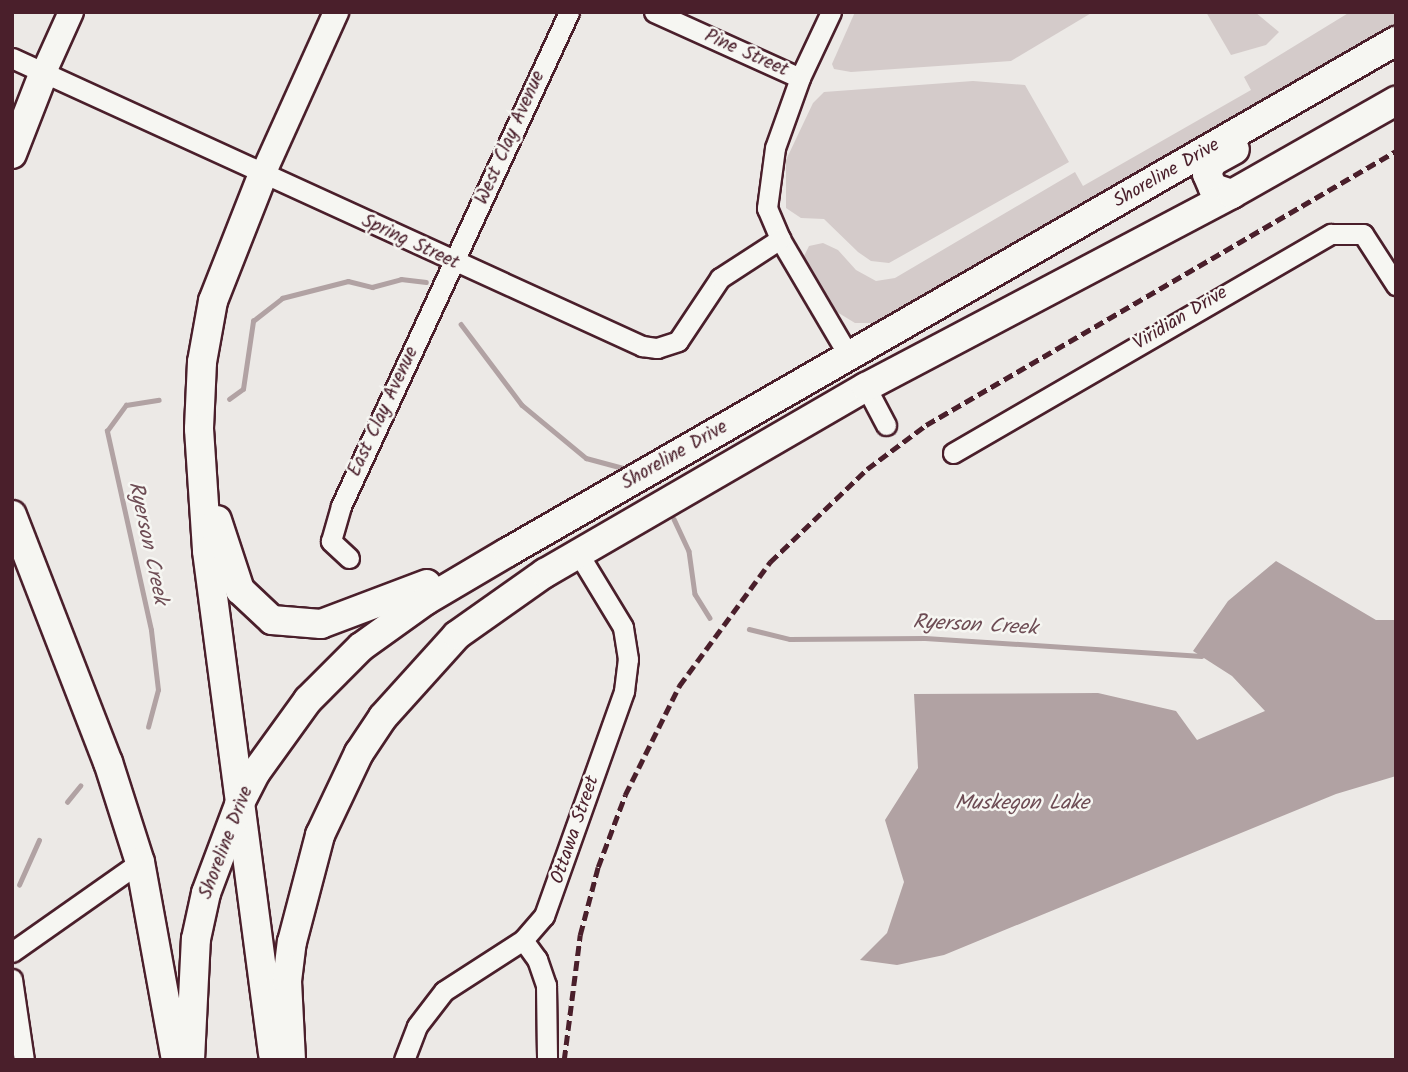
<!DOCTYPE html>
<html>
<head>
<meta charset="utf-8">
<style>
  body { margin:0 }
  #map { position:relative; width:1408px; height:1072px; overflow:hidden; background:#ece9e6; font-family:Kalam,sans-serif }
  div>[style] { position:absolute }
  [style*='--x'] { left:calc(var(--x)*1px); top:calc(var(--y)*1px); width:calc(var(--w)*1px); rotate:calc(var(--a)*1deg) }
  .green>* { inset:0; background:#d4cbca }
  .water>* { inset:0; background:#b1a2a3 }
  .stream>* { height:4.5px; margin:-2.25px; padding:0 2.25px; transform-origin:2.25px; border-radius:2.25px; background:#b1a2a3 }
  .roads { filter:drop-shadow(2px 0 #4a1f2b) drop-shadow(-2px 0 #4a1f2b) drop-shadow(0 2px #4a1f2b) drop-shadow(0 -2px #4a1f2b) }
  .minor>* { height:19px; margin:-9.5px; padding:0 9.5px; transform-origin:9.5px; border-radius:9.5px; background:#f6f6f2 }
  .major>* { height:24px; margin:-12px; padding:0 12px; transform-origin:12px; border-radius:12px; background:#f6f6f2 }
  .highway>* { height:28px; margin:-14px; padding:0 14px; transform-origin:14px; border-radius:14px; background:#f6f6f2 }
  .rail>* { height:4.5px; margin-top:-2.25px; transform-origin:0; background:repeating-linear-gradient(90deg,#4a1f2b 0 10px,transparent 0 15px) }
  span { translate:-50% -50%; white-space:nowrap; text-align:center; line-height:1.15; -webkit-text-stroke:5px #f6f6f2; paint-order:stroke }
  .street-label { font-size:19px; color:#4a1f2b }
  .water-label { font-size:21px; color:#6e4d55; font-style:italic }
  .frame { position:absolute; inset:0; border:14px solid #4a1f2b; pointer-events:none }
</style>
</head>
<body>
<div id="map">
  <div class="green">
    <div style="clip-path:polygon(855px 12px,1093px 12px,1011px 61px,851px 72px,834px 69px,832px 64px)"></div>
    <div style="clip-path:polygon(1206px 12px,1255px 12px,1279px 32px,1266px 45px,1231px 55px)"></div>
    <div style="clip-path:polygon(1350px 12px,1396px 12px,1396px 31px,1126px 188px,1044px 225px,873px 323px,855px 323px,837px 312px,818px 286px,804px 256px,809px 246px,823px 243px,838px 250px,856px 270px,876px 281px,895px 278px,1075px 172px,1083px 186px,1251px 90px,1244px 77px)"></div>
    <div style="clip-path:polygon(973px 81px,1025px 85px,1069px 162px,889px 263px,871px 261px,858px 252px,824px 219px,801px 218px,786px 208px,786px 160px,813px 103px,824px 92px)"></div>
  </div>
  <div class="water">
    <div style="clip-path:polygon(1276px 561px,1376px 620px,1396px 620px,1396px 776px,1336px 794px,944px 955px,897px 965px,860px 960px,887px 933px,904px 882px,885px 820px,918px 768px,914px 694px,1098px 693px,1176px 711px,1197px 740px,1265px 711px,1232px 676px,1193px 651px,1228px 601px)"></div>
  </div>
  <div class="stream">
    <div style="--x:461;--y:324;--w:101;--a:53"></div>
    <div style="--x:522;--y:405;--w:83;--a:39.6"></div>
    <div style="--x:586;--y:458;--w:39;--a:15"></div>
    <div style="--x:229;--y:399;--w:17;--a:-36"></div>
    <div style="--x:243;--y:389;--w:69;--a:-81.6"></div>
    <div style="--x:253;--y:321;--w:37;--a:-38"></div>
    <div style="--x:282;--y:298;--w:68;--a:-14.4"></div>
    <div style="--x:348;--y:281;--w:25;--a:14"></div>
    <div style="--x:372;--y:287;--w:30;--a:-15"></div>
    <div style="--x:401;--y:279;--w:25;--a:7"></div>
    <div style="--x:674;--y:519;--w:35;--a:65"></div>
    <div style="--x:689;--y:551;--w:43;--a:82.1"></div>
    <div style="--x:695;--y:594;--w:28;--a:58"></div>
    <div style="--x:749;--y:629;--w:42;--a:13.7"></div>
    <div style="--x:790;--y:639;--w:135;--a:-0.4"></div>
    <div style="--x:925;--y:638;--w:277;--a:3.7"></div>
    <div style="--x:148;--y:727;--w:38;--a:-75"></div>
    <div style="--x:158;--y:690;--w:60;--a:-96.7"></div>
    <div style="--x:151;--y:630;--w:204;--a:-102.5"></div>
    <div style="--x:107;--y:431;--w:32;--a:-54"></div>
    <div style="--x:126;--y:405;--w:33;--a:-9"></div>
    <div style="--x:67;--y:802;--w:21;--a:-51"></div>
    <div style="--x:19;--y:885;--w:49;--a:-66"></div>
  </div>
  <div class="roads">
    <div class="minor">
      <div style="--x:654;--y:12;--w:160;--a:24.3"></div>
      <div style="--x:831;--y:12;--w:73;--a:115.2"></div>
      <div style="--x:800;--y:78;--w:74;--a:109.7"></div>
      <div style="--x:775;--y:148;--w:61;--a:97.6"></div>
      <div style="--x:767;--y:208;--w:34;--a:67"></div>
      <div style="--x:780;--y:239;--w:136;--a:59.5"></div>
      <div style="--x:12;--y:58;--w:693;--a:24.57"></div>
      <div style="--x:642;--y:346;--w:15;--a:8"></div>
      <div style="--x:657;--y:348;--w:22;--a:-18"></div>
      <div style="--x:678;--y:341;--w:76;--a:-56.3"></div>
      <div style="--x:720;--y:278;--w:72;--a:-33"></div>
      <div style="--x:866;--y:387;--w:43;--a:62.2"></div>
      <div style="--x:953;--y:453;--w:437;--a:-30.1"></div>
      <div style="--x:1331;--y:234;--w:32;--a:0"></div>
      <div style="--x:1363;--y:234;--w:61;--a:57.1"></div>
      <div style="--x:349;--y:558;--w:25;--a:-137"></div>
      <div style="--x:331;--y:541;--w:36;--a:-74"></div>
      <div style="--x:341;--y:506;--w:544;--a:-65.22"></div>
      <div style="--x:523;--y:940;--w:24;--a:54"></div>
      <div style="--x:537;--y:959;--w:28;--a:71"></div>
      <div style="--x:546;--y:985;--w:75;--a:89.2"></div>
      <div style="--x:12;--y:952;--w:156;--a:-35.1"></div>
      <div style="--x:12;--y:979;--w:82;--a:81.6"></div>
      <div style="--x:404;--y:1060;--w:36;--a:-69"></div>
      <div style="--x:417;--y:1026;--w:44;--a:-52.4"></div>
      <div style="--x:444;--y:991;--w:94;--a:-32.8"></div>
      <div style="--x:523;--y:940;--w:32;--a:-49"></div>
      <div style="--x:544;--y:916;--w:239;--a:-70.4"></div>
      <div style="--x:624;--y:691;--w:32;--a:-83"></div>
      <div style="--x:628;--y:659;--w:32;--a:-99"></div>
      <div style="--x:623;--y:627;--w:87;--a:-121.3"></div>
    </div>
    <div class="major">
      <div style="--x:44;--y:72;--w:66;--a:-65.8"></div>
      <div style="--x:263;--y:174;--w:178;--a:-65.7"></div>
    </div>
    <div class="highway">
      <div style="--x:12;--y:154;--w:88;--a:-68.7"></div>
      <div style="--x:263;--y:174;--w:136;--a:111.5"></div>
      <div style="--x:213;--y:301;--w:62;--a:100.2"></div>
      <div style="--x:202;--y:362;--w:67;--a:92.6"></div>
      <div style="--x:199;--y:429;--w:122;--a:86.2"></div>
      <div style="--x:207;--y:551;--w:507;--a:82.52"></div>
      <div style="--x:1232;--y:194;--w:20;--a:-162"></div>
      <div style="--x:1213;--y:188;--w:15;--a:-113"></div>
      <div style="--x:1207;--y:174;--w:13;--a:-67"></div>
      <div style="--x:1212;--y:162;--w:26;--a:-29"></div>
      <div style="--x:12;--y:515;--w:265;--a:68.8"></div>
      <div style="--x:108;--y:762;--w:105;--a:72.3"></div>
      <div style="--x:140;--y:862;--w:201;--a:79.7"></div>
      <div style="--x:217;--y:520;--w:74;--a:71.8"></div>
      <div style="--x:240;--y:590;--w:44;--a:43.2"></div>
      <div style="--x:272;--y:620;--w:49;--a:4.7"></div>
      <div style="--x:321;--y:624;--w:113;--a:-20.7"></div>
      <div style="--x:190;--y:1060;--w:121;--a:-87.2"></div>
      <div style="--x:196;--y:939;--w:47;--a:-77.7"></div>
      <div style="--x:206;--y:893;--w:94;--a:-69.4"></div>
      <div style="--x:239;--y:805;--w:37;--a:-63"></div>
      <div style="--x:256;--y:772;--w:89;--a:-54.2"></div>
      <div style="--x:308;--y:700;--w:75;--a:-45"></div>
      <div style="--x:361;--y:647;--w:79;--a:-35.7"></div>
      <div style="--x:425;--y:601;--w:96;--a:-30.6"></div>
      <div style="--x:508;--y:552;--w:1025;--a:-29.92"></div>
      <div style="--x:291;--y:1060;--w:79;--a:-92.9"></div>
      <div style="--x:287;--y:981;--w:39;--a:-83"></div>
      <div style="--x:292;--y:942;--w:111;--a:-75.3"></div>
      <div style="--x:320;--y:835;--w:91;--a:-64.6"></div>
      <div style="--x:359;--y:753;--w:43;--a:-56.3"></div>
      <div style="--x:383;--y:717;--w:110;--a:-47.9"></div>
      <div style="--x:457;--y:635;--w:108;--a:-35.2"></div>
      <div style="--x:545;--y:573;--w:371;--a:-30.1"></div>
      <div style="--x:866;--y:387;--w:414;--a:-27.8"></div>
      <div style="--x:1232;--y:194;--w:189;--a:-29.6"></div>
    </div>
  </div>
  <div class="rail">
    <div style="--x:564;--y:1060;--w:126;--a:-82.7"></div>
    <div style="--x:580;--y:935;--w:70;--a:-75.2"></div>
    <div style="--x:598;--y:867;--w:77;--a:-69.4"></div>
    <div style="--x:625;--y:795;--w:122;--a:-63.6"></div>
    <div style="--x:679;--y:686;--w:154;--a:-53.7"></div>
    <div style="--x:770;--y:562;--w:134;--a:-43.8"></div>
    <div style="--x:867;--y:469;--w:74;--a:-36.7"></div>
    <div style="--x:926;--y:425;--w:544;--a:-30.24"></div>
  </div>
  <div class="street-label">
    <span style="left:746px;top:54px;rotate:24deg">Pine Street</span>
    <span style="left:511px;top:138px;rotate:-66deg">West Clay Avenue</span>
    <span style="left:1167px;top:174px;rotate:-30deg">Shoreline Drive</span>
    <span style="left:410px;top:243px;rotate:25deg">Spring Street</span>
    <span style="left:1181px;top:319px;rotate:-31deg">Viridian Drive</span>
    <span style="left:384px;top:412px;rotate:-65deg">East Clay Avenue</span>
    <span style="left:675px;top:456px;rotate:-30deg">Shoreline Drive</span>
    <span style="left:576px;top:830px;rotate:-71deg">Ottawa Street</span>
    <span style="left:227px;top:843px;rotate:-69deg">Shoreline Drive</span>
  </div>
  <div class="water-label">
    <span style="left:147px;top:543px;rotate:78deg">Ryerson Creek</span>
    <span style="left:975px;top:626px;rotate:3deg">Ryerson Creek</span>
    <span style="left:1022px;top:804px">Muskegon Lake</span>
  </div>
  <div class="frame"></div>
</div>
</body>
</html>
